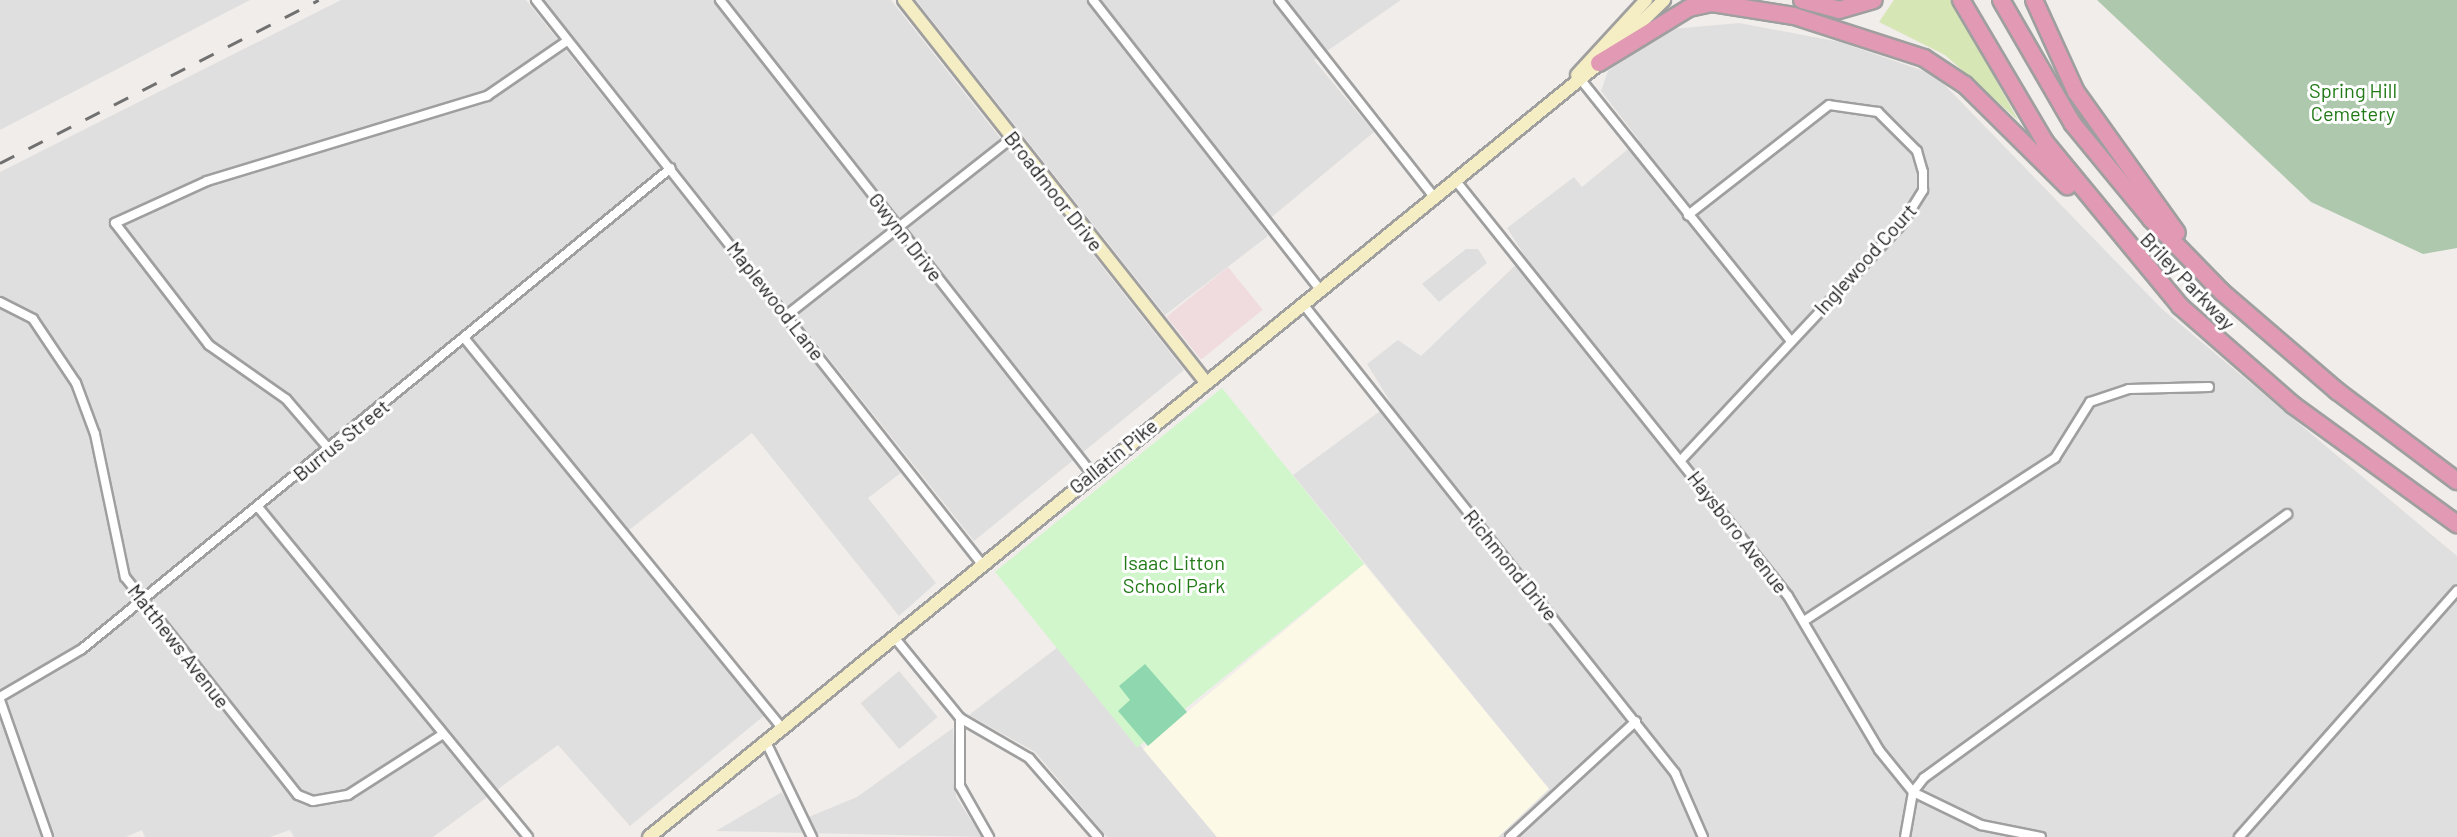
<!DOCTYPE html>
<html>
<head>
<meta charset="utf-8">
<style>
  body { margin:0 }
  #map { position:relative; width:2457px; height:837px; overflow:hidden; background:#f1edea; font-family:Barlow,sans-serif }
  div>[style] { position:absolute }
  [style*='--x'] { left:calc(var(--x)*1px); top:calc(var(--y)*1px); width:calc(var(--w)*1px); rotate:calc(var(--a)*1deg) }
  .residential>* { inset:0; background:#e0dfdf }
  .commercial>* { inset:0; background:#f0dbde; transform-origin:0 0 }
  .education>* { inset:0; background:#fdf9e7 }
  .grass>* { inset:0; background:#d6e6b5 }
  .cemetery>* { inset:0; background:#aec8ad }
  .park>* { inset:0; background:#d1f6cc; transform-origin:0 0 }
  .pitch>* { inset:0; background:#8fd8af }
  .parking>* { inset:0; background:#dedede; transform-origin:0 0 }
  .roads { filter:drop-shadow(2px 0 #9f9f9f) drop-shadow(-2px 0 #9f9f9f) drop-shadow(0 2px #9f9f9f) drop-shadow(0 -2px #9f9f9f) }
  .minor>* { height:8px; margin:-4px; padding:0 4px; transform-origin:4px; border-radius:4px; background:#fff }
  .secondary>* { height:12px; margin:-6px; padding:0 6px; transform-origin:6px; border-radius:6px; background:#f5eec4 }
  .motorway>* { height:16px; margin:-8px; padding:0 8px; transform-origin:8px; border-radius:8px; background:#e199b4 }
  .rail>* { height:3px; margin-top:-1.5px; transform-origin:0; background:repeating-linear-gradient(90deg,#707070 0 16px,transparent 0 32px) }
  span { translate:-50% -50%; white-space:nowrap; text-align:center; line-height:1.15; -webkit-text-stroke:6px #fff; paint-order:stroke }
  .park-label { font-size:20px; color:#217a16 }
  .street-label { font-size:20px; color:#222 }
</style>
</head>
<body>
<div id="map">
  <div class="residential">
    <div style="clip-path:polygon(0 0,250px 0,0 130px)"></div>
    <div style="clip-path:polygon(341px 0,526px 0,902px 472px,868px 498px,936px 583px,899px 616px,752px 433px,619px 538px,765px 715px,630px 826px,558px 745px,433px 837px,294px 837px,290px 830px,270px 837px,145px 837px,142px 830px,126px 837px,0 837px,0 172px)"></div>
    <div style="clip-path:polygon(544px 0,891px 0,1184px 370px,974px 541px)"></div>
    <div style="clip-path:polygon(916px 0,1401px 0,1314px 60px,1374px 132px,1261px 226px,1268px 236px,1165px 315px)"></div>
    <div style="clip-path:polygon(1739px 23px,1840px 42px,1935px 75px,2161px 308px,2457px 556px,2457px 837px,1498px 837px,1549px 789px,1293px 475px,1391px 403px,1367px 364px,1398px 340px,1421px 356px,1525px 256px,1507px 228px,1574px 177px,1582px 187px,1639px 140px,1601px 91px,1608px 71px,1672px 29px)"></div>
    <div style="clip-path:polygon(1058px 647px,1217px 837px,1107px 837px,1035px 752px,969px 715px)"></div>
    <div style="clip-path:polygon(953px 728px,956px 797px,982px 837px,716px 831px,782px 792px,799px 821px,857px 797px)"></div>
  </div>
  <div class="commercial">
    <div style="left:1228px;top:267px;width:55px;height:79px;rotate:51deg"></div>
  </div>
  <div class="education">
    <div style="clip-path:polygon(1364px 564px,1549px 789px,1498px 837px,1217px 837px,1143px 749px)"></div>
  </div>
  <div class="grass">
    <div style="clip-path:polygon(1894px 0,1952px 0,2018px 120px,1945px 55px,1879px 22px)"></div>
  </div>
  <div class="cemetery">
    <div style="clip-path:polygon(2097px 0,2457px 0,2457px 248px,2423px 254px,2311px 202px)"></div>
  </div>
  <div class="park">
    <div style="left:1222px;top:388px;width:226px;height:292px;rotate:51deg"></div>
  </div>
  <div class="pitch">
    <div style="clip-path:polygon(1145px 664px,1187px 712px,1148px 746px,1118px 711px,1130px 700px,1119px 686px)"></div>
  </div>
  <div class="parking">
    <div style="clip-path:polygon(1466px 249px,1478px 249px,1487px 263px,1439px 302px,1422px 284px)"></div>
    <div style="left:899px;top:671px;width:60px;height:50px;rotate:50deg"></div>
  </div>
  <div class="roads">
    <div class="minor">
      <div style="--x:536;--y:0;--w:718;--a:51.68"></div>
      <div style="--x:720;--y:0;--w:603;--a:51.87"></div>
      <div style="--x:1093;--y:0;--w:367;--a:51.9"></div>
      <div style="--x:1279;--y:0;--w:252;--a:51.8"></div>
      <div style="--x:1577;--y:75;--w:341;--a:51.2"></div>
      <div style="--x:1456;--y:181;--w:531;--a:51.34"></div>
      <div style="--x:1788;--y:596;--w:179;--a:59.4"></div>
      <div style="--x:1879;--y:750;--w:54;--a:51"></div>
      <div style="--x:1913;--y:792;--w:76;--a:25.9"></div>
      <div style="--x:1981;--y:825;--w:61;--a:11.3"></div>
      <div style="--x:0;--y:302;--w:37;--a:27"></div>
      <div style="--x:33;--y:319;--w:77;--a:56.1"></div>
      <div style="--x:76;--y:383;--w:54;--a:69.6"></div>
      <div style="--x:95;--y:434;--w:146;--a:78.2"></div>
      <div style="--x:125;--y:577;--w:278;--a:51.6"></div>
      <div style="--x:298;--y:795;--w:16;--a:22"></div>
      <div style="--x:313;--y:801;--w:36;--a:-10"></div>
      <div style="--x:348;--y:795;--w:113;--a:-32.7"></div>
      <div style="--x:1303;--y:304;--w:599;--a:51.58"></div>
      <div style="--x:1675;--y:773;--w:70;--a:66.4"></div>
      <div style="--x:787;--y:315;--w:286;--a:-38.2"></div>
      <div style="--x:465;--y:339;--w:502;--a:50.82"></div>
      <div style="--x:329;--y:449;--w:66;--a:-130.7"></div>
      <div style="--x:286;--y:399;--w:94;--a:-145"></div>
      <div style="--x:209;--y:345;--w:154;--a:-127.6"></div>
      <div style="--x:115;--y:223;--w:101;--a:-24.5"></div>
      <div style="--x:207;--y:181;--w:293;--a:-16.9"></div>
      <div style="--x:487;--y:96;--w:97;--a:-34.5"></div>
      <div style="--x:1681;--y:460;--w:323;--a:-46.9"></div>
      <div style="--x:1902;--y:224;--w:40;--a:-58"></div>
      <div style="--x:1923;--y:190;--w:18;--a:-90"></div>
      <div style="--x:1923;--y:172;--w:22;--a:-106"></div>
      <div style="--x:1917;--y:151;--w:55;--a:-135"></div>
      <div style="--x:1878;--y:112;--w:49;--a:-171.9"></div>
      <div style="--x:1829;--y:105;--w:179;--a:142"></div>
      <div style="--x:258;--y:507;--w:426;--a:50.7"></div>
      <div style="--x:1804;--y:621;--w:299;--a:-33"></div>
      <div style="--x:2055;--y:458;--w:66;--a:-58"></div>
      <div style="--x:2090;--y:402;--w:41;--a:-18.4"></div>
      <div style="--x:2129;--y:389;--w:80;--a:-1.4"></div>
      <div style="--x:894;--y:637;--w:104;--a:50.8"></div>
      <div style="--x:960;--y:718;--w:68;--a:90"></div>
      <div style="--x:960;--y:786;--w:59;--a:60.4"></div>
      <div style="--x:0;--y:697;--w:95;--a:-30.3"></div>
      <div style="--x:82;--y:649;--w:760;--a:-39.24"></div>
      <div style="--x:0;--y:700;--w:145;--a:70.7"></div>
      <div style="--x:960;--y:718;--w:80;--a:30.1"></div>
      <div style="--x:1029;--y:758;--w:105;--a:48.9"></div>
      <div style="--x:766;--y:742;--w:106;--a:64.2"></div>
      <div style="--x:1510;--y:837;--w:171;--a:-42.6"></div>
      <div style="--x:1905;--y:837;--w:46;--a:-79.9"></div>
      <div style="--x:1913;--y:792;--w:18;--a:-52"></div>
      <div style="--x:1924;--y:778;--w:449;--a:-36"></div>
      <div style="--x:2239;--y:837;--w:329;--a:-48.5"></div>
    </div>
    <div class="secondary">
      <div style="--x:904;--y:0;--w:486;--a:51.7"></div>
      <div style="--x:1577;--y:75;--w:102;--a:-47.4"></div>
      <div style="--x:649;--y:837;--w:1221;--a:-39.15"></div>
      <div style="--x:1596;--y:66;--w:95;--a:-44.1"></div>
    </div>
    <div class="motorway">
      <div style="--x:1802;--y:0;--w:38;--a:15"></div>
      <div style="--x:1839;--y:10;--w:36;--a:-16"></div>
      <div style="--x:1961;--y:0;--w:165;--a:59.4"></div>
      <div style="--x:2045;--y:142;--w:212;--a:50.5"></div>
      <div style="--x:2180;--y:306;--w:150;--a:41.2"></div>
      <div style="--x:2293;--y:405;--w:203;--a:36"></div>
      <div style="--x:2001;--y:0;--w:143;--a:59.9"></div>
      <div style="--x:2073;--y:124;--w:123;--a:50.6"></div>
      <div style="--x:2151;--y:219;--w:102;--a:45.8"></div>
      <div style="--x:2222;--y:292;--w:152;--a:40.7"></div>
      <div style="--x:2337;--y:391;--w:150;--a:36.9"></div>
      <div style="--x:2034;--y:0;--w:101;--a:65.5"></div>
      <div style="--x:2076;--y:92;--w:173;--a:54.4"></div>
      <div style="--x:1599;--y:63;--w:105;--a:-31.4"></div>
      <div style="--x:1689;--y:8;--w:24;--a:-12"></div>
      <div style="--x:1712;--y:3;--w:83;--a:9"></div>
      <div style="--x:1794;--y:16;--w:137;--a:17.9"></div>
      <div style="--x:1924;--y:58;--w:49;--a:33.4"></div>
      <div style="--x:1965;--y:85;--w:144;--a:44.7"></div>
    </div>
  </div>
  <div class="rail">
    <div style="--x:0;--y:163;--w:358;--a:-27.1"></div>
  </div>
  <div class="park-label">
    <span style="left:2353px;top:102px">Spring Hill<br>Cemetery</span>
    <span style="left:1174px;top:574px">Isaac Litton<br>School Park</span>
  </div>
  <div class="street-label">
    <span style="left:1054px;top:191px;rotate:52deg">Broadmoor Drive</span>
    <span style="left:906px;top:237px;rotate:52deg">Gwynn Drive</span>
    <span style="left:1865px;top:259px;rotate:-48deg">Inglewood Court</span>
    <span style="left:2188px;top:281px;rotate:46deg">Briley Parkway</span>
    <span style="left:776px;top:301px;rotate:52deg">Maplewood Lane</span>
    <span style="left:341px;top:440px;rotate:-39deg">Burrus Street</span>
    <span style="left:1113px;top:456px;rotate:-39deg">Gallatin Pike</span>
    <span style="left:1738px;top:532px;rotate:52deg">Haysboro Avenue</span>
    <span style="left:1511px;top:565px;rotate:51deg">Richmond Drive</span>
    <span style="left:179px;top:646px;rotate:52deg">Matthews Avenue</span>
  </div>
</div>
</body>
</html>
